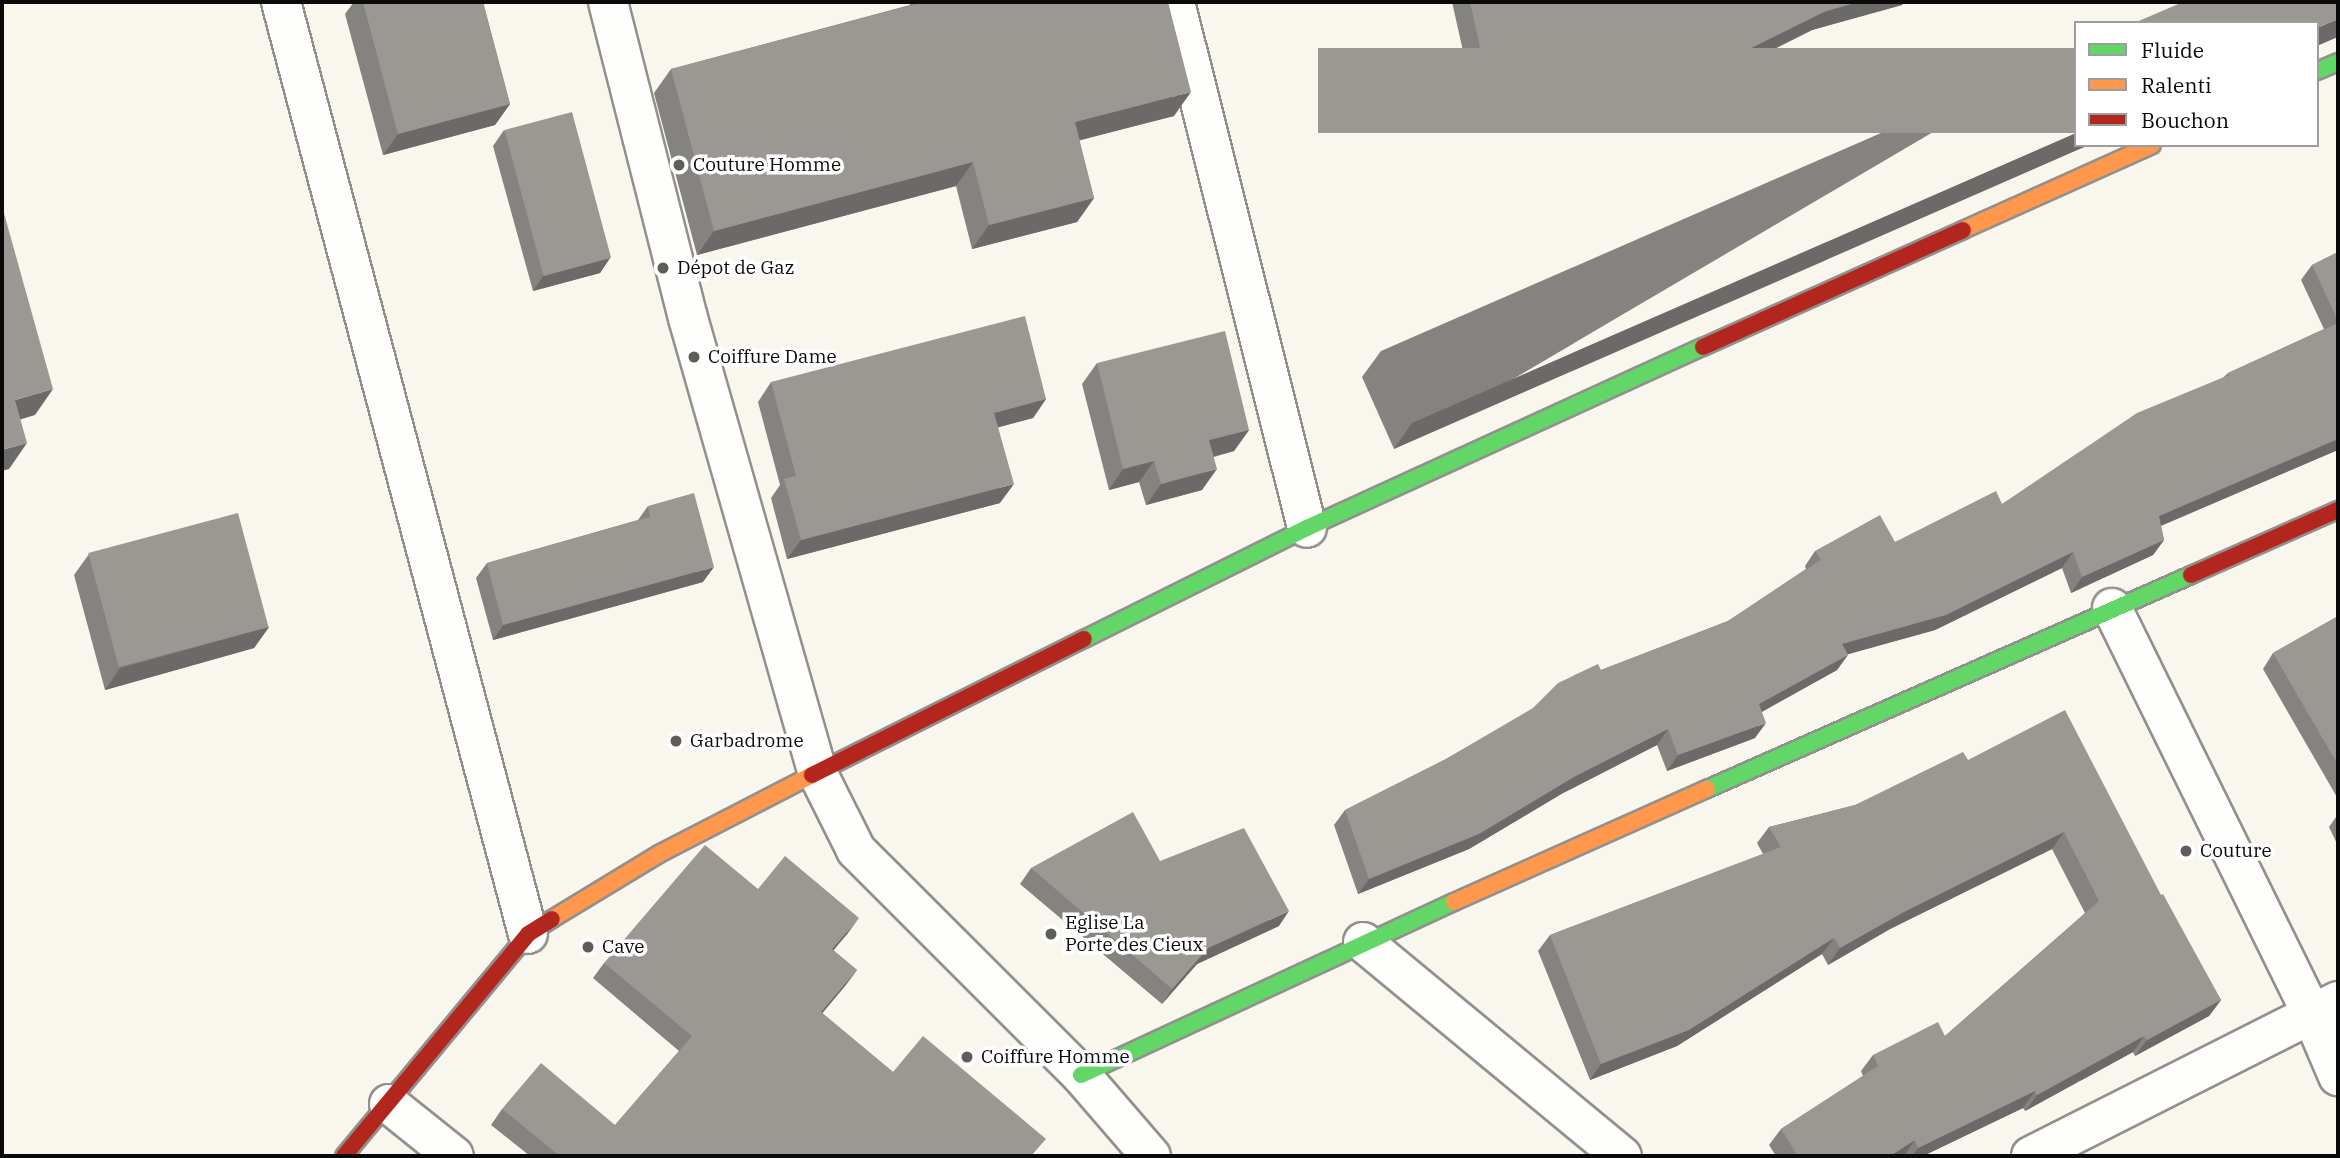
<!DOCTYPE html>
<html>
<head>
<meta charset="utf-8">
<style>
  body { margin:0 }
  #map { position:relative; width:2340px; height:1158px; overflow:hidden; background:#f9f6ee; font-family:"IBM Plex Serif",serif }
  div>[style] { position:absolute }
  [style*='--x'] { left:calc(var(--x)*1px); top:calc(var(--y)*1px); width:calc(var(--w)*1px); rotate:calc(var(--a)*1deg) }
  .roads { filter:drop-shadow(2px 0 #92908d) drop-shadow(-2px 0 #92908d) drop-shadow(0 2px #92908d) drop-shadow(0 -2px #92908d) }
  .street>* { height:38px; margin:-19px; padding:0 19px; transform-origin:19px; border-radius:19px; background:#fefefc }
  .fast>* { height:16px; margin:-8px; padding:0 8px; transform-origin:8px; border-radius:8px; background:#63d668 }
  .slow>* { height:16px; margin:-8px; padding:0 8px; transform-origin:8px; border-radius:8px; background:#ff974d }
  .jam>* { height:16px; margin:-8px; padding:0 8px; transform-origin:8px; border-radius:8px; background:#b3261e }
  .wall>* { inset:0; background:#85837f }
  .shaded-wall>* { inset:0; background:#6c6a68 }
  .building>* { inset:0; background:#9b9894; transform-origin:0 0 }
  .dots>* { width:19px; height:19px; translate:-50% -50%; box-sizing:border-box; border:4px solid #fff; border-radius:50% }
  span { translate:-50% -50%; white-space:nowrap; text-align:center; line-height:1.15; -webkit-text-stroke:7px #fff; paint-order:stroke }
  .poi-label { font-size:19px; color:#0a0a0a }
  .left { translate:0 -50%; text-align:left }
  .frame { position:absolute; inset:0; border:4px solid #0a0a0a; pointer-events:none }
  .legend { position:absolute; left:2074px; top:21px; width:245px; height:126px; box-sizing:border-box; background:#fff; border:2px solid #9d9d9d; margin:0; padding:9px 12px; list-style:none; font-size:21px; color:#0a0a0a }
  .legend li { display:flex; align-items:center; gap:14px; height:35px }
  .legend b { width:35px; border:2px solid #9d9d9d }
</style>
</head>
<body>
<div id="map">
  <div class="roads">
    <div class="street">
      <div style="--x:281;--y:2;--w:964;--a:75.16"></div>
      <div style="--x:608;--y:2;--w:326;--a:75.8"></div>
      <div style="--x:688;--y:318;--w:472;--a:74.1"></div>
      <div style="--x:817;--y:772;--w:87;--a:63.4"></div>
      <div style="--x:856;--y:850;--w:318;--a:45"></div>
      <div style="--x:1081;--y:1075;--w:107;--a:49.2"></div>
      <div style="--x:1175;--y:2;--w:542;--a:75.91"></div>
      <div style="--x:2112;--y:608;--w:451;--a:63.8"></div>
      <div style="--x:2311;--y:1013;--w:69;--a:66.8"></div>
      <div style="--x:1363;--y:942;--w:336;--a:39.6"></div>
      <div style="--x:389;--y:1104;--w:83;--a:38.7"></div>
      <div style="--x:2031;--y:1156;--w:344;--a:-26.8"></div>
    </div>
    <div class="fast">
      <div style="--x:2317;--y:71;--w:23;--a:-23"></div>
      <div style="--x:1084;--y:639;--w:249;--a:-26.5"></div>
      <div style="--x:1307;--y:528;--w:435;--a:-24.6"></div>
      <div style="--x:1707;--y:789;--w:529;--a:-23.85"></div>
      <div style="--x:1081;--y:1075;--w:411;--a:-24.9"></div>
    </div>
    <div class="slow">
      <div style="--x:1963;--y:230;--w:207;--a:-24.2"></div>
      <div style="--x:1454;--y:902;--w:277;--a:-24.1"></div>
      <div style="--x:552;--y:919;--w:125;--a:-31.3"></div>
      <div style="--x:659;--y:854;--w:172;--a:-27.3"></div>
    </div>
    <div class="jam">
      <div style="--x:1703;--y:347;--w:285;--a:-24.2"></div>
      <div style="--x:2191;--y:575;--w:161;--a:-23.9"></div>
      <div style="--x:812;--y:775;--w:304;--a:-26.6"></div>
      <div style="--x:344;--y:1156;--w:288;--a:-50.3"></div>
      <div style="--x:528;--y:934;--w:28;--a:-32"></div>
    </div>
  </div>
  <div class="wall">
    <div style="clip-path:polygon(354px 2px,483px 2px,510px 104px,495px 125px,383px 155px,345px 14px)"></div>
    <div style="clip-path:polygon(910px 2px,1168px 2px,1174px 116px,1079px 140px,1094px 198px,1077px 222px,972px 249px,956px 186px,697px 255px,654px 93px,671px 69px,910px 5px)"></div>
    <div style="clip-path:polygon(1452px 2px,1904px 2px,1902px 5px,1812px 30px,1712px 80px,1481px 131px)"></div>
    <div style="clip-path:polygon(2076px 48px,1394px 449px,1362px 377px,1381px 351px)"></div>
    <div style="clip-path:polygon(504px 130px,610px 258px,600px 273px,533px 291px,493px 146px)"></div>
    <div style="clip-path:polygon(2338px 252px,2338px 450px,2161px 526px,2164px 540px,2153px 555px,2071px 593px,2062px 568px,1935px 630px,1848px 654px,1837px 670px,1762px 712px,1755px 738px,1667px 771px,1657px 745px,1563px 793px,1469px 849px,1358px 894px,1334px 825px,1345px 810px,1446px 759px,1601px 670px,1728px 621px,1806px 569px,1805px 566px,1815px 551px,1895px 542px,2002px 504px,2224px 377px,2228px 373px,2324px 329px,2301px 280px,2312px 265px)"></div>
    <div style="clip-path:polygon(1097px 363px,1249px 430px,1234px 451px,1214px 457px,1202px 490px,1146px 505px,1139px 482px,1109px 490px,1082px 384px)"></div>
    <div style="clip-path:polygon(771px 382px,1046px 399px,1033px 418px,998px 427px,1000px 503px,787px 559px,771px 498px,780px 485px,758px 402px)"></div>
    <div style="clip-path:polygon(648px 506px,703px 582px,493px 640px,476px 578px,487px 563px,638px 520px)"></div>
    <div style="clip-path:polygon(89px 554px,269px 627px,254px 648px,105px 690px,74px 575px)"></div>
    <div style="clip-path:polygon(2338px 616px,2338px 799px,2263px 669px,2273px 653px)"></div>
    <div style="clip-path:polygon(1968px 760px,2161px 895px,2221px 1000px,2209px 1016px,2135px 1056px,2133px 1052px,2025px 1111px,2023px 1108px,1923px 1156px,1776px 1156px,1769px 1145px,1781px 1129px,1863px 1076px,1861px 1071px,1873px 1055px,1945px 1036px,2085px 913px,2052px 849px,1890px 929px,1828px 965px,1822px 954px,1677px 1046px,1590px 1080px,1538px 951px,1550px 935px,1763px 854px,1757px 843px,1769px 827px,1855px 805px)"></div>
    <div style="clip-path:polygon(2338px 814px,2338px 846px,2329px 827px)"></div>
    <div style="clip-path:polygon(1160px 861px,1279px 926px,1197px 964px,1162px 1004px,1020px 884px,1031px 868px)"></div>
    <div style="clip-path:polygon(758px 889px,848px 933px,833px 950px,857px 970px,845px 986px,822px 1013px,893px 1072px,1034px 1156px,530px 1156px,491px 1125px,502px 1109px,615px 1125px,679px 1051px,593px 978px,604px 963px)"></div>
  </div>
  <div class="shaded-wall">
    <div style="clip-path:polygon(1858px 2px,1904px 2px,1902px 5px,1812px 30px,1712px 80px,1481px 131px,1494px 111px)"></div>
    <div style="clip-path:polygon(2338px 19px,2338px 37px,2317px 46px,2317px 28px)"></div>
    <div style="clip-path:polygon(1191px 92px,1174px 116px,1058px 146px,1075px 122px)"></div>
    <div style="clip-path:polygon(510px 104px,495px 125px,383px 155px,398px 134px)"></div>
    <div style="clip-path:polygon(2076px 133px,2076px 145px,2089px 145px,1394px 449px,1412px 423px)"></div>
    <div style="clip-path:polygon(973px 162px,956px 186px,697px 255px,714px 231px)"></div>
    <div style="clip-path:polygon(1094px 198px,1077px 222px,972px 249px,989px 225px)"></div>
    <div style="clip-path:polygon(610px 258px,600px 273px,533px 291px,543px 276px)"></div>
    <div style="clip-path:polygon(53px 389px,35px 415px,2px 425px,15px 400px)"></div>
    <div style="clip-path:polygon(1046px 399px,1033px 418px,981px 432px,994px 413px)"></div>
    <div style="clip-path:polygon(1249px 430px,1234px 451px,1195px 461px,1209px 440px)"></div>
    <div style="clip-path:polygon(2338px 439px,2338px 450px,2148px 531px,2159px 516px)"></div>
    <div style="clip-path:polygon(27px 443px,9px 469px,2px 471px,2px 450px)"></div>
    <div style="clip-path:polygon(1154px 461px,1139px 482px,1109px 490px,1123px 469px)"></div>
    <div style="clip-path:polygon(1217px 469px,1202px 490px,1146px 505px,1161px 484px)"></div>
    <div style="clip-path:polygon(1014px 484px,1000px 503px,787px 559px,801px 540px)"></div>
    <div style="clip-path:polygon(2164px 540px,2153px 555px,2071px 593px,2082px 577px)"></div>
    <div style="clip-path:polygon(2073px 552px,2062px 568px,1935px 630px,1831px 659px,1842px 644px)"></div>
    <div style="clip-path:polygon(714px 567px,703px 582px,493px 640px,503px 625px)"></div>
    <div style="clip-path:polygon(269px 627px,254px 648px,105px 690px,120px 668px)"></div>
    <div style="clip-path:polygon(1848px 655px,1837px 670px,1748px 719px,1759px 704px)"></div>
    <div style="clip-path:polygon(1766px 723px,1755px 738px,1667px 771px,1678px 755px)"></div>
    <div style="clip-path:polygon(1668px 729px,1657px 745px,1563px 793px,1469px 849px,1358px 894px,1369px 879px)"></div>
    <div style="clip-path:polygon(2064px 832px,2052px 849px,1890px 929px,1828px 965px,1840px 948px,1902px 913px)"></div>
    <div style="clip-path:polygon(1289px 911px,1279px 926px,1197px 964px,1162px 1004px,1172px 989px,1208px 948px)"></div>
    <div style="clip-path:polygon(859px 918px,848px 933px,821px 965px,832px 949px)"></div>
    <div style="clip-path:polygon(1834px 938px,1822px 954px,1677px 1046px,1590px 1080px,1601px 1064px)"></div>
    <div style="clip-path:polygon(857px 970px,845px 986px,810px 1028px,821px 1012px)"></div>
    <div style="clip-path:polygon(2221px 1000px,2209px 1016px,2135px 1056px,2147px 1040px)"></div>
    <div style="clip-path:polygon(2144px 1036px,2133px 1052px,2025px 1111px,2037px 1095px)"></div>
    <div style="clip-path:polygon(2035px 1091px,2023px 1108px,1923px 1156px,1912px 1156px,1918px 1148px)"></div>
    <div style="clip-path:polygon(1915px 1140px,1904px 1156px,1890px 1156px)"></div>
  </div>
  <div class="building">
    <div style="clip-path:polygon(363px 2px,483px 2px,510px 104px,398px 134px)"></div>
    <div style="clip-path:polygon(924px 2px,1168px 2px,1191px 92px,1075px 122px,1094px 198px,989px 225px,973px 162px,714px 231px,671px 69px)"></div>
    <div style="clip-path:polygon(1470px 2px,1858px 2px,1826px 11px,1725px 61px,1494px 111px)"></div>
    <div style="clip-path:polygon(2183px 2px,2338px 2px,2338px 19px,2317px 28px,2317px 23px,2134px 23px)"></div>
    <div style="left:2076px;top:48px;width:85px;height:758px;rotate:90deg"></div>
    <div style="left:572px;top:112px;width:151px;height:70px;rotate:75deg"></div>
    <div style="clip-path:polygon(2px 206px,53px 389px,15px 400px,27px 443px,2px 450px)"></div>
    <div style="clip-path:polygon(2338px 252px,2338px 321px,2312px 265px)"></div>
    <div style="clip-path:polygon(1025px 316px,1046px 399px,994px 413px,1014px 484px,801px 540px,784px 479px,796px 476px,771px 382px)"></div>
    <div style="clip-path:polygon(2338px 323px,2338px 439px,2159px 516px,2164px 540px,2082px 577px,2073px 552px,1946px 615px,1842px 644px,1848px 655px,1759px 704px,1766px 723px,1678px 755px,1668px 729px,1574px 777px,1479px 834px,1369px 879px,1345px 810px,1446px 759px,1533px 708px,1558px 683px,1598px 664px,1601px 670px,1728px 621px,1821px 560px,1815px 551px,1880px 515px,1895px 542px,1996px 491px,2002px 504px,2137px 413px,2229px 375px,2228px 373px)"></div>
    <div style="clip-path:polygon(1225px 331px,1249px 430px,1209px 440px,1217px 469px,1161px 484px,1154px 461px,1123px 469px,1097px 363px)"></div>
    <div style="clip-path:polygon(694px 493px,714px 567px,503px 625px,487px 563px,650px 517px,648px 506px)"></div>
    <div style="left:238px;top:513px;width:118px;height:155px;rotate:75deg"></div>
    <div style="clip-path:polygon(2338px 616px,2338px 765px,2273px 653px)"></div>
    <div style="clip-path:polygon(2065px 710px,2161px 895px,2163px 894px,2221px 1000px,2147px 1040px,2144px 1036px,2037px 1095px,2035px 1091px,1918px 1148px,1915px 1140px,1890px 1156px,1798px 1156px,1781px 1129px,1878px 1066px,1873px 1055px,1938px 1022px,1945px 1036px,2099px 901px,2064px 832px,1902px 913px,1840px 948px,1834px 938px,1689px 1030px,1601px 1064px,1550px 935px,1781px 847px,1769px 827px,1855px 805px,1963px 752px,1968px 760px)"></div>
    <div style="clip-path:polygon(1133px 812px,1160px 861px,1244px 828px,1289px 911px,1208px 948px,1172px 989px,1031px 868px)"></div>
    <div style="clip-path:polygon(705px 845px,758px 889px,785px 856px,859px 918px,832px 949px,857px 970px,821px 1012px,893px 1072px,923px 1036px,1046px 1139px,1031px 1156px,822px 1156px,819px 1153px,816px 1156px,560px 1156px,502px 1109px,541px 1063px,615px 1125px,692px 1036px,604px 963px)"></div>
  </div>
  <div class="dots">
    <div style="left:679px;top:165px;background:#5e5d5a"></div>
    <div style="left:663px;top:268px;background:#5e5d5a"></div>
    <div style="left:694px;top:357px;background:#5e5d5a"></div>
    <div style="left:676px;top:741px;background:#5e5d5a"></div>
    <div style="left:2186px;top:851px;background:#5e5d5a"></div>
    <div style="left:1051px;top:934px;background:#5e5d5a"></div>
    <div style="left:588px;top:947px;background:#5e5d5a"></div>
    <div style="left:967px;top:1057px;background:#5e5d5a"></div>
  </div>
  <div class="poi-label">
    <span class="left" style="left:693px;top:165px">Couture Homme</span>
    <span class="left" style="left:677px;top:268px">Dépot de Gaz</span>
    <span class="left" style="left:708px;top:357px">Coiffure Dame</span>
    <span class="left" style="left:690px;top:741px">Garbadrome</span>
    <span class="left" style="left:2200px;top:851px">Couture</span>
    <span class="left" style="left:1065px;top:934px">Eglise La<br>Porte des Cieux</span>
    <span class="left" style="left:602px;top:947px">Cave</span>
    <span class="left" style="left:981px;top:1057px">Coiffure Homme</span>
  </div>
  <div class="frame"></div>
  <ul class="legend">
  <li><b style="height:9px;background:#63d668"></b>Fluide</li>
  <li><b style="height:9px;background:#ff974d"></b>Ralenti</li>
  <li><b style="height:9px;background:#b3261e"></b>Bouchon</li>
  </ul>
</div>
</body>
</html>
